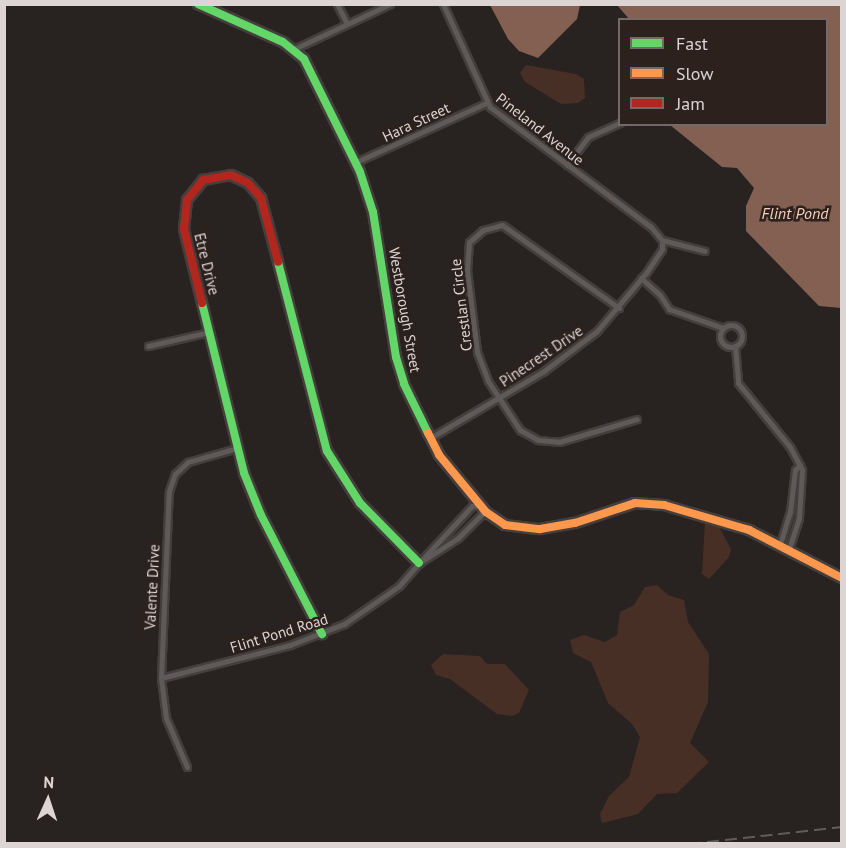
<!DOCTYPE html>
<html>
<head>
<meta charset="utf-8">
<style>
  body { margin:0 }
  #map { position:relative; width:846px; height:848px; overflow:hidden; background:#282220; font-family:"PT Sans",sans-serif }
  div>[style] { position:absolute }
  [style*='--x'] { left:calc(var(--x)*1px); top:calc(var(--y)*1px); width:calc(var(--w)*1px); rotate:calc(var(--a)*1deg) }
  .green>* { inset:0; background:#472f25 }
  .water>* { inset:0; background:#846053 }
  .roads { filter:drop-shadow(2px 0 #443f3d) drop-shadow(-2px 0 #443f3d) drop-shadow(0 2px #443f3d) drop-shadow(0 -2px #443f3d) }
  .street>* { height:5px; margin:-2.5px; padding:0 2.5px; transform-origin:2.5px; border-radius:2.5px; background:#5d5a59 }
  .street>.ring { margin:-2.5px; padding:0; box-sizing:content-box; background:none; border:5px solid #5d5a59; border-radius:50% }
  .fast>* { height:8px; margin:-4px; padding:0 4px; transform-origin:4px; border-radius:4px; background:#63d668 }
  .slow>* { height:8px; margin:-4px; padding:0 4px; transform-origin:4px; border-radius:4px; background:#ff974d }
  .jam>* { height:8px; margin:-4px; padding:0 4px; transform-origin:4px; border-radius:4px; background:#b3261e }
  .rail>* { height:2px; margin-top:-1px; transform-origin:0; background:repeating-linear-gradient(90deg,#5f5c5b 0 12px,transparent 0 18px) }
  span { translate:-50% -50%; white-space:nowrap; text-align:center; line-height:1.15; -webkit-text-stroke:5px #2c211d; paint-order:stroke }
  .street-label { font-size:15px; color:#ddd5d3 }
  .water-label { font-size:16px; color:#f8cfbf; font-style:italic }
  .frame { position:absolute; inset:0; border:6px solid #ddd5d3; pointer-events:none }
  .legend { position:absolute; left:618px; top:18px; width:210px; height:108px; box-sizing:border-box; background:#2c211d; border:2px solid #736966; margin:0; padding:8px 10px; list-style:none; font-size:18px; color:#ddd5d3 }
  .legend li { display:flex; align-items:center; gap:12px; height:30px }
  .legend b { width:30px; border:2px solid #736966 }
  .north { position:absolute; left:18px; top:770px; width:60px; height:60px; -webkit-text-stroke:4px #2c211d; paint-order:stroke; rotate:3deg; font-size:16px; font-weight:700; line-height:24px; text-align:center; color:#ddd5d3 }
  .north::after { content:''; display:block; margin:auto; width:21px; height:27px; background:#ddd5d3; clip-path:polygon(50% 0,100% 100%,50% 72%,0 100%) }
</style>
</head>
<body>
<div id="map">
  <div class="green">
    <div style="clip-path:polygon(526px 65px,576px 74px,584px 79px,585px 98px,578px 103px,561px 104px,525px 82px,520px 73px)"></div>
    <div style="clip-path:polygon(705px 522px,719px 527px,731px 549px,729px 557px,709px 579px,702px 574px)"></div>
    <div style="clip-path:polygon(657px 585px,668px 595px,684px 600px,688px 622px,709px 654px,708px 702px,690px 743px,709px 762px,677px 793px,657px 794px,638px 814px,602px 823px,600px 814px,609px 796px,629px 777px,640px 737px,632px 724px,608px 703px,591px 662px,573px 653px,570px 640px,584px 635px,605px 642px,617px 635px,620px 612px,634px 605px,645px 587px)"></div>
    <div style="clip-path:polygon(443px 654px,480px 656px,487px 664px,505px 664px,529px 690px,519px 713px,512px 716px,497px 714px,450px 679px,436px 675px,431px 665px)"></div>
  </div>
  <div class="water">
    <div style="clip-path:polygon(490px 5px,580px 5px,577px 19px,538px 58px,519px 51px,508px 39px)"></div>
    <div style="clip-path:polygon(617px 5px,841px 5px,841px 308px,819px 306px,746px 231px,746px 206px,754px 188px,737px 168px,722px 167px,670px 125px,826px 124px,826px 20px,629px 19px)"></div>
  </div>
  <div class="roads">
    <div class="street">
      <div style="--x:337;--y:4;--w:22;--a:63"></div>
      <div style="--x:443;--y:4;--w:113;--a:65.5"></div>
      <div style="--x:490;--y:107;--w:201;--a:36.7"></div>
      <div style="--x:651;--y:227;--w:17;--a:50"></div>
      <div style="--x:294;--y:49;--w:106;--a:-25.1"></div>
      <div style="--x:356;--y:162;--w:143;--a:-24.4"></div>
      <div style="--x:567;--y:165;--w:35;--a:-53"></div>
      <div style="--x:588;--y:137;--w:35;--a:-24"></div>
      <div style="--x:662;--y:240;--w:44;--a:14.3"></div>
      <div style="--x:641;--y:278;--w:25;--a:42"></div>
      <div style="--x:660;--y:295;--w:17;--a:57"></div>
      <div style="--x:669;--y:309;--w:57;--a:19.4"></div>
      <div style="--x:619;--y:308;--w:143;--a:-144.6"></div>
      <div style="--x:502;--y:225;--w:20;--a:165"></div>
      <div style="--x:483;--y:230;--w:18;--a:139"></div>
      <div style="--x:469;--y:242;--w:28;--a:94"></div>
      <div style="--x:467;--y:270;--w:83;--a:83"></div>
      <div style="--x:477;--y:352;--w:31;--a:69"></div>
      <div style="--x:488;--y:381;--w:59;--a:56.9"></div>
      <div style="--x:520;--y:430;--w:21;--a:29"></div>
      <div style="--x:538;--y:440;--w:21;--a:5"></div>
      <div style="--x:559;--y:442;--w:81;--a:-16.4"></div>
      <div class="ring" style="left:720px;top:325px;width:17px;height:17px"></div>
      <div style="--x:148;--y:346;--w:63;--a:-12.9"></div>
      <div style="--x:735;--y:346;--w:37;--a:85"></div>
      <div style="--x:738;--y:383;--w:82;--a:50.9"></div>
      <div style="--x:790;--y:447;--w:26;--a:62"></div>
      <div style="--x:802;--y:470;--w:48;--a:93.6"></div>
      <div style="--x:799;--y:518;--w:32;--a:108"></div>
      <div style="--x:430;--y:438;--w:132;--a:-30.4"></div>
      <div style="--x:544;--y:371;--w:66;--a:-37"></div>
      <div style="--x:597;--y:331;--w:76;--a:-49.8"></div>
      <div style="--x:646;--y:273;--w:29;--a:-56"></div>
      <div style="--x:662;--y:249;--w:9;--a:-90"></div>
      <div style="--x:780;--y:544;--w:34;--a:-73"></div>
      <div style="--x:790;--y:512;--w:42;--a:-83.2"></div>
      <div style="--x:795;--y:470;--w:7;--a:-45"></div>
      <div style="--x:161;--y:678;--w:133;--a:-14.3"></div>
      <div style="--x:290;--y:645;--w:58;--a:-21.3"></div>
      <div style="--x:344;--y:624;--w:67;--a:-34.6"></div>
      <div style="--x:399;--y:586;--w:30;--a:-49"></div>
      <div style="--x:419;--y:563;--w:78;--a:-47.1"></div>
      <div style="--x:472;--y:506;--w:8;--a:-7"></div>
      <div style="--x:480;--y:505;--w:9;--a:77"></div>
      <div style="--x:482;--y:514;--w:34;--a:135"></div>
      <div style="--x:458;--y:538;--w:46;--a:147.3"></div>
      <div style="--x:187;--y:767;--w:53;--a:-113.2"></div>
      <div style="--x:166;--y:718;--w:40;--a:-97.1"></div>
      <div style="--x:161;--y:678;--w:187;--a:-87.6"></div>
      <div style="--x:169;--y:491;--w:18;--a:-71"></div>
      <div style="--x:175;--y:474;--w:18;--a:-43"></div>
      <div style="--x:188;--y:462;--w:51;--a:-15.9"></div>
    </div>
    <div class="fast">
      <div style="--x:198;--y:4;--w:93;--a:24.1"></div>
      <div style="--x:283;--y:42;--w:27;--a:39"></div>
      <div style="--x:304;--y:59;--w:126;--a:63.6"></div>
      <div style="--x:360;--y:172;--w:42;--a:72"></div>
      <div style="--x:373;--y:212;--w:147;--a:81"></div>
      <div style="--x:396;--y:357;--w:28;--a:73"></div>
      <div style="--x:404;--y:384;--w:55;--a:63.9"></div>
      <div style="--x:278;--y:262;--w:195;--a:75.5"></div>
      <div style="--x:327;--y:451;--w:62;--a:57.6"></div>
      <div style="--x:360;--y:503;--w:84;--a:45.5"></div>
      <div style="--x:202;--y:303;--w:175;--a:76.1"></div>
      <div style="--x:244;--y:473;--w:45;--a:68"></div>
      <div style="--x:261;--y:515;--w:134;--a:62.9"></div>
    </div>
    <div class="slow">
      <div style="--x:428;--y:433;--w:25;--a:63"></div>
      <div style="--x:439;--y:455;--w:74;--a:50.5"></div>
      <div style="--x:486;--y:512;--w:23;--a:34"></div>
      <div style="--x:505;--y:525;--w:35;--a:7"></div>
      <div style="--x:540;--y:529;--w:36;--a:-10"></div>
      <div style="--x:575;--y:523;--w:63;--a:-18.4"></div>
      <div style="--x:635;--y:503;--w:29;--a:4"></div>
      <div style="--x:664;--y:505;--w:89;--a:16.4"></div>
      <div style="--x:749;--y:530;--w:105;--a:27.3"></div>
    </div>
    <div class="jam">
      <div style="--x:202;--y:303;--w:76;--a:-103.7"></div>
      <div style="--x:184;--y:229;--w:29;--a:-84"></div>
      <div style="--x:187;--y:200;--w:26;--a:-51"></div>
      <div style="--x:203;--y:180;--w:28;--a:-10"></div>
      <div style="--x:231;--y:175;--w:19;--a:25"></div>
      <div style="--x:248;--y:183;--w:20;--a:49"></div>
      <div style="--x:261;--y:198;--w:66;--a:75.1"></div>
    </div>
  </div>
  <div class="rail">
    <div style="--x:689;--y:844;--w:154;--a:-6.3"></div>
  </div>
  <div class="street-label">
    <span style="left:416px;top:122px;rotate:-25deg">Hara Street</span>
    <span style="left:540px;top:129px;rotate:38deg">Pineland Avenue</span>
    <span style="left:207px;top:264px;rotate:76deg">Etre Drive</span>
    <span style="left:461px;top:305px;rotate:-97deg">Crestlan Circle</span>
    <span style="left:405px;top:310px;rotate:80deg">Westborough Street</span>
    <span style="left:541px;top:356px;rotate:-34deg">Pinecrest Drive</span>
    <span style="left:152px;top:587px;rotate:-87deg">Valente Drive</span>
    <span style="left:279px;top:633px;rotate:-17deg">Flint Pond Road</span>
  </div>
  <div class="water-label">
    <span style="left:795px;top:213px">Flint Pond</span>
  </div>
  <div class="frame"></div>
  <ul class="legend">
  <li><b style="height:8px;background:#63d668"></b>Fast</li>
  <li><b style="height:8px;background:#ff974d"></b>Slow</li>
  <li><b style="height:8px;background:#b3261e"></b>Jam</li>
  </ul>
  <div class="north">N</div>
</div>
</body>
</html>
